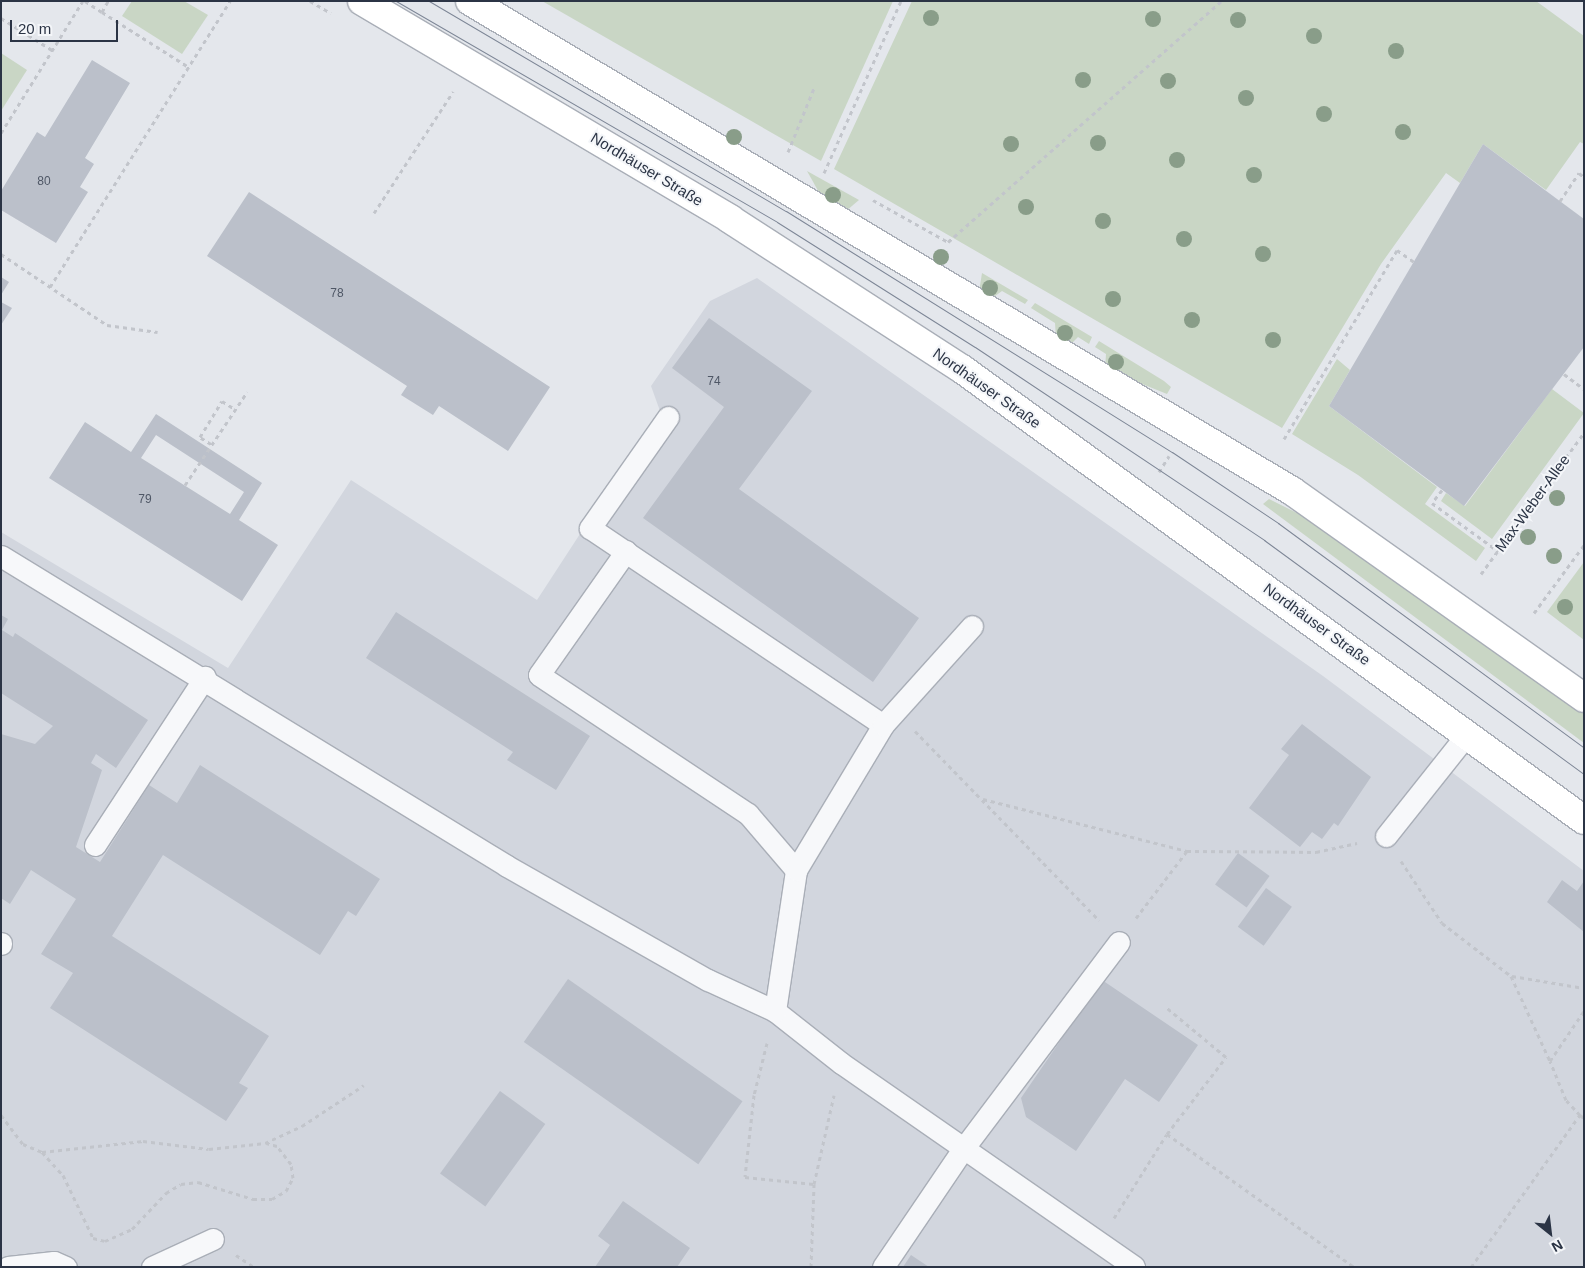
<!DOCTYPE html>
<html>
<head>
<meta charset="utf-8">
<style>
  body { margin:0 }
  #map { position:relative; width:1585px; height:1268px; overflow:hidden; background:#e4e7ec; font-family:Arial,sans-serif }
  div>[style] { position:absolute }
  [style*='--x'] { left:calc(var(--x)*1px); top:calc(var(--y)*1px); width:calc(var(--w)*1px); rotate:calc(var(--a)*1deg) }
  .built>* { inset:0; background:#d2d6de }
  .green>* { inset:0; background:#c9d6c5 }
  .building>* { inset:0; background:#bbc0ca; transform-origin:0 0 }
  .path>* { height:3px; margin-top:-1.5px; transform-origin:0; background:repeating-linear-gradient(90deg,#c2c5cb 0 4px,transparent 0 8px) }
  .roads { filter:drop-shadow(1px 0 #a9aeb7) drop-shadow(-1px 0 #a9aeb7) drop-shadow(0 1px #a9aeb7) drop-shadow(0 -1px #a9aeb7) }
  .lane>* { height:21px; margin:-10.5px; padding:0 10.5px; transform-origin:10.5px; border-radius:10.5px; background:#f7f8fa }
  .secondary>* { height:28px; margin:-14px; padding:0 14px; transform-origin:14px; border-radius:14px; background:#fff }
  .tram>* { height:1px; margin:-0.5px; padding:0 0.5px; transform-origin:0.5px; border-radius:0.5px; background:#7d8696 }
  .trees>* { width:16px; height:16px; margin:-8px; border-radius:50%; background:#899d89 }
  span { translate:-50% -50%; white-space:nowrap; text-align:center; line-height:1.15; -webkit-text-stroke:4px #f4f6f9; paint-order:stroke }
  .number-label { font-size:12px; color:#4f5766 }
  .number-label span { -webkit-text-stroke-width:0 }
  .street-label { font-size:15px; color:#2b3445 }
  .frame { position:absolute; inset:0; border:2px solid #2b3445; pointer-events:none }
  .north { position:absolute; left:1525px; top:1208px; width:50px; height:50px; -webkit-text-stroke:4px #f4f6f9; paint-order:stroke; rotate:151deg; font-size:14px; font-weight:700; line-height:20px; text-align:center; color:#2b3445 }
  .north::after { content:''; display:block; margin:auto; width:18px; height:22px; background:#2b3445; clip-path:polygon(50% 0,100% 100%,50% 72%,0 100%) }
  .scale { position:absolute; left:10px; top:20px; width:108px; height:22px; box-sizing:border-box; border:2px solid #2b3445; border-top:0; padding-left:6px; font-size:15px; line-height:18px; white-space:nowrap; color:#2b3445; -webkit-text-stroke:4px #f4f6f9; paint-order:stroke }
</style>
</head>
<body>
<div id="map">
  <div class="built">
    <div style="clip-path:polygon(757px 278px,1323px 676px,1584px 871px,1584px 1267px,1px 1267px,1px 532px,228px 668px,351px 480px,537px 600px,660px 411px,651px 386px,710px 301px)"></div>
  </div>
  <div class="green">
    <div style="clip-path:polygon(132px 1px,184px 1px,208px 15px,182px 54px,122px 16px)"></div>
    <div style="clip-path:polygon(542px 1px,893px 1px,821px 161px)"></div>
    <div style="clip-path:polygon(912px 1px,1536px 1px,1584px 36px,1584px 144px,1580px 142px,1546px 190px,1483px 144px,1460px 183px,1446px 173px,1381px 264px,1282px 428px,834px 169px)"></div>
    <div style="clip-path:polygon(1px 53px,27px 70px,1px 111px)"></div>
    <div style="clip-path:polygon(807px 171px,859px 200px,846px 211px,821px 196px)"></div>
    <div style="clip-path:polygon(982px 273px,1028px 300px,1025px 304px,1002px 291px,991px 299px,979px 292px)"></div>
    <div style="clip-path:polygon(1035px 303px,1092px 337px,1089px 344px,1078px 337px,1069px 346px,1056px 338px,1055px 323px,1031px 308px)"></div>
    <div style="clip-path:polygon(1099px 341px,1164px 381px,1171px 387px,1167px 394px,1105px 369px,1106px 354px,1095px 347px)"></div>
    <div style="clip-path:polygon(1337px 359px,1350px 370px,1329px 406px,1437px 487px,1425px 504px,1485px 548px,1476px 561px,1358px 475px,1292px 434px)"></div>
    <div style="clip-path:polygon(1552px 389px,1584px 413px,1492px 539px,1441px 501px,1446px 493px,1465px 506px)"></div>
    <div style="clip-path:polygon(1269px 499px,1299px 514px,1584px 714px,1584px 743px,1263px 504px)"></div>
    <div style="clip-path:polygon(1584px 562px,1584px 640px,1547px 612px)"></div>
  </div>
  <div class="building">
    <div style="clip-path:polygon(92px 60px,130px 83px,85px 158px,94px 164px,80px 187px,88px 192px,56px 243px,1px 210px,1px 191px,37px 132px,45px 137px)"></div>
    <div style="clip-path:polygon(1483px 144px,1584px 219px,1584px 347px,1464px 506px,1329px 406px)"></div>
    <div style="clip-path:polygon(249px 192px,550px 387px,508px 451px,439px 406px,433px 415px,401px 395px,407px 386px,207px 256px)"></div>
    <div style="clip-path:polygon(1px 277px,9px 282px,1px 295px)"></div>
    <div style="clip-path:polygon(1px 302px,12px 308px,1px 325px)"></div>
    <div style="clip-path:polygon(709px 318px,812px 391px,739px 489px,919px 618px,873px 682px,643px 518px,724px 407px,672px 368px)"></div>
    <div style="clip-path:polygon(evenodd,156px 414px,262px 483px,239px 520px,278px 545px,242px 601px,49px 478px,85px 422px,131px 452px,156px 414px,156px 435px,244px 492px,230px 514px,141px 458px,156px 435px)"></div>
    <div style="clip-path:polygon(396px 612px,590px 736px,556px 790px,507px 760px,513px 752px,366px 658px)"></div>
    <div style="clip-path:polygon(1px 615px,8px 619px,2px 630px,13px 637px,15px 633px,148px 720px,116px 768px,96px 754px,91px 763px,102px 770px,76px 847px,100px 862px,149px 785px,177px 803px,200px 765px,380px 879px,356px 916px,348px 911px,320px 955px,163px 855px,112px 936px,269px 1036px,239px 1083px,248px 1088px,226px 1121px,50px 1008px,73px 973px,41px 954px,76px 899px,31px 870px,10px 904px,1px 898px,1px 734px,35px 744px,53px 726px,1px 693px)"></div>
    <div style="clip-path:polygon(1302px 724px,1371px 777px,1338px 826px,1334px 823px,1322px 839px,1312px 832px,1300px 847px,1249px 808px,1289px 755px,1281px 749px)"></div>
    <div style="left:1238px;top:853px;width:39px;height:39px;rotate:36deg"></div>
    <div style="clip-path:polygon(1562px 880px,1577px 891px,1584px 881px,1584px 932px,1547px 902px)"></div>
    <div style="left:1266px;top:888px;width:32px;height:48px;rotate:36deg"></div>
    <div style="left:568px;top:979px;width:213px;height:77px;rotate:35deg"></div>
    <div style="clip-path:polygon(1102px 980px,1198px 1045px,1159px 1102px,1125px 1079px,1076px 1151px,1026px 1117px,1021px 1098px)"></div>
    <div style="left:500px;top:1091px;width:56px;height:102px;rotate:36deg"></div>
    <div style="clip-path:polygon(623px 1201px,690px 1248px,677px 1267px,595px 1267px,610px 1245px,598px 1236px)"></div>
    <div style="clip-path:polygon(911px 1255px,929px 1267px,903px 1267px)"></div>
  </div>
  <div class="path">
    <div style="--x:85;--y:1;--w:20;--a:33"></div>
    <div style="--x:102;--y:12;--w:13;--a:-61"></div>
    <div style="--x:310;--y:1;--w:24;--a:30"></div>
    <div style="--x:102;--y:12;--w:101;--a:32.4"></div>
    <div style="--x:1;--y:18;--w:60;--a:32.1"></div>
    <div style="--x:1;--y:133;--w:155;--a:-58.2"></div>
    <div style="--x:788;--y:152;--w:69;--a:-67.9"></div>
    <div style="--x:824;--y:173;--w:188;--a:-65.9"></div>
    <div style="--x:873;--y:200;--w:86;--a:29.2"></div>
    <div style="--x:948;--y:242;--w:364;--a:-41.4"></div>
    <div style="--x:1560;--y:201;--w:34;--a:-56"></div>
    <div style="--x:1579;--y:173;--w:6;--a:39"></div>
    <div style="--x:374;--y:213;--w:145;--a:-56.9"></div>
    <div style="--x:1;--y:254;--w:128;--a:33.8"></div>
    <div style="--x:107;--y:325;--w:51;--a:7.8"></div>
    <div style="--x:50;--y:287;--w:338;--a:-57.8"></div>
    <div style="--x:1564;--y:374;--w:25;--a:37"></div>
    <div style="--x:1284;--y:439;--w:220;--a:-59.1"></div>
    <div style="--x:1397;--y:250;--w:21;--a:35"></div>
    <div style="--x:211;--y:444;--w:13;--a:-148"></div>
    <div style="--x:200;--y:437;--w:42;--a:-58.6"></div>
    <div style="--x:222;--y:401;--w:15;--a:32"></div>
    <div style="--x:1159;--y:472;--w:19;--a:-58"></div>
    <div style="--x:185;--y:485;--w:112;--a:-56.3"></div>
    <div style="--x:1442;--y:490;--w:16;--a:128"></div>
    <div style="--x:1432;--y:503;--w:82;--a:36"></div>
    <div style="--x:1481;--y:574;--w:175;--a:-53.9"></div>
    <div style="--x:1534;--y:613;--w:84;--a:-53.7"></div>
    <div style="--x:915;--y:731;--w:264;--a:45.8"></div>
    <div style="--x:983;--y:799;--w:211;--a:14.3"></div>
    <div style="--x:1187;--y:851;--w:129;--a:0.4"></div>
    <div style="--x:1316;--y:852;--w:42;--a:-12.4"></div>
    <div style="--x:1401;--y:861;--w:74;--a:56.5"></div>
    <div style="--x:1442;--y:923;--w:87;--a:37.5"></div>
    <div style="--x:1511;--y:976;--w:94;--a:65.4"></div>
    <div style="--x:1136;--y:918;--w:84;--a:-52.7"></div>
    <div style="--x:1512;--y:976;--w:73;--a:9.5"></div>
    <div style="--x:767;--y:1043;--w:54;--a:104"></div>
    <div style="--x:754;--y:1095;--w:82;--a:96.3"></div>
    <div style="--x:745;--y:1177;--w:69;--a:5.8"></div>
    <div style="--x:1;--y:1115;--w:36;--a:53"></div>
    <div style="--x:23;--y:1144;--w:21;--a:23"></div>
    <div style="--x:42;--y:1152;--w:102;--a:-6.2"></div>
    <div style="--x:143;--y:1141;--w:66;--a:6.9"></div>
    <div style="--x:209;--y:1149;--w:56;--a:-6.1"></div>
    <div style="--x:265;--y:1143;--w:41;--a:-24.7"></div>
    <div style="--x:302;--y:1126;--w:74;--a:-33.5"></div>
    <div style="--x:1580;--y:1115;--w:21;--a:-133"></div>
    <div style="--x:1566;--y:1100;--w:42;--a:-112.3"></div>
    <div style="--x:1550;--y:1061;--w:60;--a:-55.8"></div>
    <div style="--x:1167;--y:1134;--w:229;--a:35.4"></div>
    <div style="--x:42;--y:1152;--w:31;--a:48"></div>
    <div style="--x:63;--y:1175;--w:70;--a:64.5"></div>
    <div style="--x:93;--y:1238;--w:12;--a:14"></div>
    <div style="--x:105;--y:1241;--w:30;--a:-24"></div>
    <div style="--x:132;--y:1229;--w:50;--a:-46.6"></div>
    <div style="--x:166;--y:1193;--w:17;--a:-31"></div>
    <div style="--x:181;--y:1184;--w:17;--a:-7"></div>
    <div style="--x:198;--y:1182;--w:58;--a:17.2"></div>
    <div style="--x:253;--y:1199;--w:19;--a:0"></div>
    <div style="--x:272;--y:1199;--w:16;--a:-30"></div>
    <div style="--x:286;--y:1191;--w:15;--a:-62"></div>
    <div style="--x:293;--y:1178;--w:14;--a:-98"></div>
    <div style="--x:291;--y:1164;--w:23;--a:-128"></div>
    <div style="--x:277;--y:1146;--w:11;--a:-165"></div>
    <div style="--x:1114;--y:1218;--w:99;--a:-57.8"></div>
    <div style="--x:1167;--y:1134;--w:97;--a:-52.5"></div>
    <div style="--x:1226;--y:1057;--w:78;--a:-140.2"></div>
    <div style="--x:236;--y:1255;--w:22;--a:34"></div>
    <div style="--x:811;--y:1267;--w:83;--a:-87.9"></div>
    <div style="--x:814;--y:1184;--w:91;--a:-77.3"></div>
    <div style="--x:1471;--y:1267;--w:187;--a:-54.4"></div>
    <div style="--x:1580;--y:1115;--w:5;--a:37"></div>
  </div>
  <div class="roads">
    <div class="lane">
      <div style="--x:668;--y:417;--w:136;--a:125.1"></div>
      <div style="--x:590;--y:528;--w:353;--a:33.9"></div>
      <div style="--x:626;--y:551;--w:151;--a:125.1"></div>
      <div style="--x:539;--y:675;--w:251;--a:33.6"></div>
      <div style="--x:748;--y:814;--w:74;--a:49.4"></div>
      <div style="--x:1;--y:556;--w:593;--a:31.49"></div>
      <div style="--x:507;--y:866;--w:231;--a:29.6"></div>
      <div style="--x:708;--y:980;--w:74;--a:24.8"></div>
      <div style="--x:775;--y:1011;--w:84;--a:38.2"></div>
      <div style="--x:841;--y:1063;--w:357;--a:34.8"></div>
      <div style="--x:1386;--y:836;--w:130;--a:-51.5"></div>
      <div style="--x:95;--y:845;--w:201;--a:-56.8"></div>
      <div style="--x:1;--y:943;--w:1;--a:90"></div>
      <div style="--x:775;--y:1011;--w:143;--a:-81.5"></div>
      <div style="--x:796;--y:870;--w:169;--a:-59"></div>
      <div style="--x:883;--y:725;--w:133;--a:-48"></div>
      <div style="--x:8;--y:1267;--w:46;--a:-6.2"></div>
      <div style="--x:54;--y:1262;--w:13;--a:23"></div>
      <div style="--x:152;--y:1267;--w:67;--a:-24.7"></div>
      <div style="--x:883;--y:1267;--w:143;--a:-55.9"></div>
      <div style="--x:963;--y:1149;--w:259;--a:-53"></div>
    </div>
    <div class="secondary">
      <div style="--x:362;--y:1;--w:428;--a:30.6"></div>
      <div style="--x:730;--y:219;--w:276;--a:32.9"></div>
      <div style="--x:962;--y:369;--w:768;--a:35.95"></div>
      <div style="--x:470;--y:1;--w:957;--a:30.8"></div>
      <div style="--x:1292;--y:491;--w:358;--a:35.3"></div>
    </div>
  </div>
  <div class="tram">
    <div style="--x:396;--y:1;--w:440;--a:30.1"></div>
    <div style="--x:777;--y:222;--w:234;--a:32.3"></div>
    <div style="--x:975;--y:347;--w:348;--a:33.7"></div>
    <div style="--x:1264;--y:540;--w:396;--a:36.2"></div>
    <div style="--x:429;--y:1;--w:414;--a:30.5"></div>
    <div style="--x:786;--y:211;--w:455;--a:32"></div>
    <div style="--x:1172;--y:452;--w:128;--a:33.8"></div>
    <div style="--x:1278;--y:523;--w:380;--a:36.3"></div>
  </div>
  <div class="trees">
    <div style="left:931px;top:18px"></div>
    <div style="left:1153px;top:19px"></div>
    <div style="left:1238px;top:20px"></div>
    <div style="left:1314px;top:36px"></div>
    <div style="left:1396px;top:51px"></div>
    <div style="left:1083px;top:80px"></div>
    <div style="left:1168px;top:81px"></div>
    <div style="left:1246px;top:98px"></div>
    <div style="left:1324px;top:114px"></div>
    <div style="left:1403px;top:132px"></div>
    <div style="left:734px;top:137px"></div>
    <div style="left:1098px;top:143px"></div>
    <div style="left:1011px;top:144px"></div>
    <div style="left:1177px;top:160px"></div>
    <div style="left:1254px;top:175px"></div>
    <div style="left:833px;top:195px"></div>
    <div style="left:1026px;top:207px"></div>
    <div style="left:1103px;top:221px"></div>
    <div style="left:1184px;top:239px"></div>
    <div style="left:1263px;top:254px"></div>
    <div style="left:941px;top:257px"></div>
    <div style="left:990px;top:288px"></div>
    <div style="left:1113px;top:299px"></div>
    <div style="left:1192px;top:320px"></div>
    <div style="left:1065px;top:333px"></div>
    <div style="left:1273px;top:340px"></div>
    <div style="left:1116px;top:362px"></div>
    <div style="left:1557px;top:498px"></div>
    <div style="left:1528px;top:537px"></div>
    <div style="left:1554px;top:556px"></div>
    <div style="left:1565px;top:607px"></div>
  </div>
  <div class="number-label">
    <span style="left:44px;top:182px">80</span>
    <span style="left:337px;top:294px">78</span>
    <span style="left:714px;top:382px">74</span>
    <span style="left:145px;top:500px">79</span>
  </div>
  <div class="street-label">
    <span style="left:647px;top:169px;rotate:31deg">Nordhäuser Straße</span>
    <span style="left:987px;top:388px;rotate:35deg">Nordhäuser Straße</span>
    <span style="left:1532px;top:503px;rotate:-54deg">Max-Weber-Allee</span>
    <span style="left:1317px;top:624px;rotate:36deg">Nordhäuser Straße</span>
  </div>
  <div class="frame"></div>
  <div class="north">N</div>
  <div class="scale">20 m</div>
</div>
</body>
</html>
